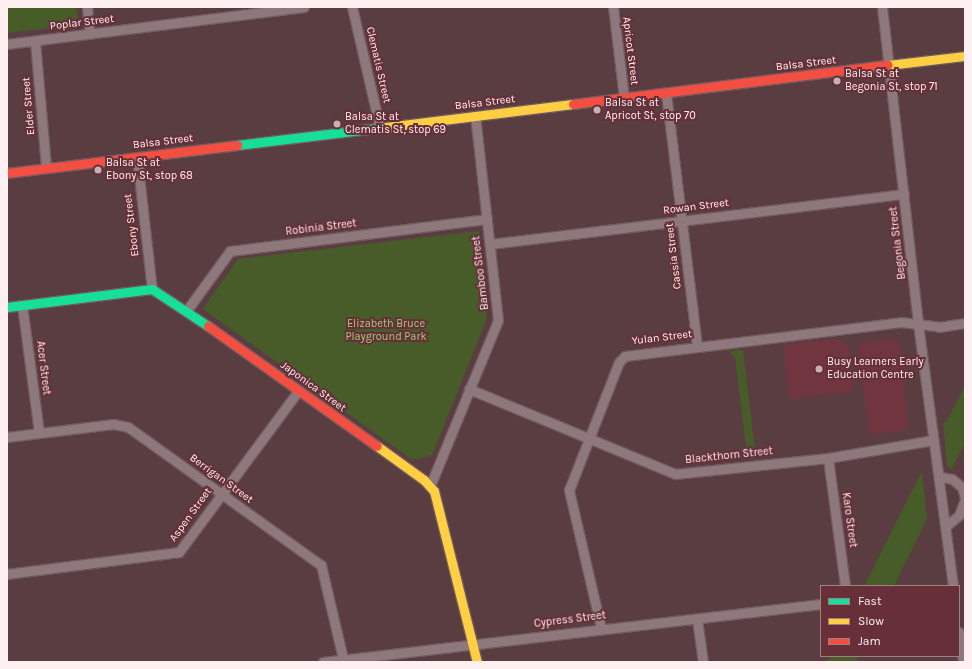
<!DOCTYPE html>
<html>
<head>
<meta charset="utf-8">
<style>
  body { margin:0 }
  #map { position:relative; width:972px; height:669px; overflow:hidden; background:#5a3d41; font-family:Karla,sans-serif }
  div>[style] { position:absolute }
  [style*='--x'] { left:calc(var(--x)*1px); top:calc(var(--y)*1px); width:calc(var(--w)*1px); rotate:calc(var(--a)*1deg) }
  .built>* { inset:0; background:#70353f }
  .green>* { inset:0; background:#475c29 }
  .roads { filter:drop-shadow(1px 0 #705b5e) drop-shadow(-1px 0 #705b5e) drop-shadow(0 1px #705b5e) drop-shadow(0 -1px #705b5e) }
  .street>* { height:9px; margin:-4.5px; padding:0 4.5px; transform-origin:4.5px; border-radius:4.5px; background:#8f787b }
  .fast>* { height:9px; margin:-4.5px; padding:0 4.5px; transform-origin:4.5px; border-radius:4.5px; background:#16e098 }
  .slow>* { height:9px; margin:-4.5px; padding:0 4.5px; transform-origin:4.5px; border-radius:4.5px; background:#ffcf43 }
  .jam>* { height:9px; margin:-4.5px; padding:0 4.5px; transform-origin:4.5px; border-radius:4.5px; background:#f24e42 }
  .dots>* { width:11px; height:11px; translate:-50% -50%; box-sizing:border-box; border:2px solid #673039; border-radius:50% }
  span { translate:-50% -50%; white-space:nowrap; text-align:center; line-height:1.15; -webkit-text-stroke:4px #673039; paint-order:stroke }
  .street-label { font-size:11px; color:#fef0f1 }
  .poi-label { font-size:11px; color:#fef0f1 }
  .left { translate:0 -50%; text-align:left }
  .park-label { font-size:11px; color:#a0cf75 }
  .frame { position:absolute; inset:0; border:8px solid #fef0f1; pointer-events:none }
  .legend { position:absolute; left:820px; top:585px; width:140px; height:72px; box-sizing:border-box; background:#673039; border:1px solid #a37d83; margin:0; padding:5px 7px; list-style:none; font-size:12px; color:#fef0f1 }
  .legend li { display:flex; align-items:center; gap:8px; height:20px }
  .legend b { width:20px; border:1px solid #a37d83 }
</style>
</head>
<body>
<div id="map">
  <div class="built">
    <div style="clip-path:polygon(837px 338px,849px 347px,854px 391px,790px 399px,783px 345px)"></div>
    <div style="clip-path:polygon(893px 338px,899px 343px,908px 424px,903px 431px,873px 435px,869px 433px,858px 346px,863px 342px)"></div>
  </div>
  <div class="green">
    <div style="clip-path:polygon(7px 7px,76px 7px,78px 18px,72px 26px,7px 33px)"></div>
    <div style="clip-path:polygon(479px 231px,488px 305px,485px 324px,432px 455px,412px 460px,203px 309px,238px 259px)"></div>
    <div style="clip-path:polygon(743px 350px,755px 450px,760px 454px,747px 456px,735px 357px,728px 351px)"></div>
    <div style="clip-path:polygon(965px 386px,965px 442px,951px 470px,947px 465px,943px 423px,946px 422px)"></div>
    <div style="clip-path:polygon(922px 471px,927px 519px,894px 586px,864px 586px)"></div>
    <div style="clip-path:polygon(830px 656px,859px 656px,856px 662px,827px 662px)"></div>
  </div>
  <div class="roads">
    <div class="street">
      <div style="--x:87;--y:7;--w:27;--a:84"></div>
      <div style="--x:352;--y:7;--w:124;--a:77"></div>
      <div style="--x:613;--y:7;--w:92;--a:83.1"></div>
      <div style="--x:882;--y:7;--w:326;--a:83.5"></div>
      <div style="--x:919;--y:331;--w:257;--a:82.4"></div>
      <div style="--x:35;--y:41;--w:127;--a:85"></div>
      <div style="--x:7;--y:44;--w:299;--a:-7.1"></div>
      <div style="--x:666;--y:93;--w:255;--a:83"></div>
      <div style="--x:137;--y:158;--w:132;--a:83.5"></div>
      <div style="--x:490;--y:244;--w:417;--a:-6.9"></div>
      <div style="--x:22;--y:305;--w:129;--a:82.4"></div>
      <div style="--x:187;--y:310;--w:73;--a:-53.9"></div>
      <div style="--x:230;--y:251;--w:259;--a:-7.1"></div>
      <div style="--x:469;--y:389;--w:223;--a:22.4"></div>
      <div style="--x:675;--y:474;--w:154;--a:-6"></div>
      <div style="--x:828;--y:458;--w:107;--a:-9.7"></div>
      <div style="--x:7;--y:437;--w:107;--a:-7"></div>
      <div style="--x:113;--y:424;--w:15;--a:11"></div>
      <div style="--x:128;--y:427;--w:237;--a:35.6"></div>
      <div style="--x:321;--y:565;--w:97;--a:76.8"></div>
      <div style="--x:828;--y:458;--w:129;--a:82.4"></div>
      <div style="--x:940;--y:477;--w:12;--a:9"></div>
      <div style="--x:952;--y:479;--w:13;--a:39"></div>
      <div style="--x:962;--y:487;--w:11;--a:75"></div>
      <div style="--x:430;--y:486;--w:179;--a:-67.7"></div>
      <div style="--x:498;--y:320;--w:205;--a:-96.4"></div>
      <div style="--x:946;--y:526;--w:17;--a:-40"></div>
      <div style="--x:959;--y:515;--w:17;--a:-69"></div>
      <div style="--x:7;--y:574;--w:173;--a:-7.3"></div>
      <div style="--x:179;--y:552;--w:200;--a:-53.5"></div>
      <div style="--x:697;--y:619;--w:43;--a:82.1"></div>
      <div style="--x:601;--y:628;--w:142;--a:-103.1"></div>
      <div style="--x:569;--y:490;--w:137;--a:-68.7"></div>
      <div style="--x:619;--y:362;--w:8;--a:-45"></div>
      <div style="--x:625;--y:356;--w:278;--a:-7"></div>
      <div style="--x:901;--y:322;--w:38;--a:7"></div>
      <div style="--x:939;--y:327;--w:26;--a:-9"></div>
      <div style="--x:959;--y:632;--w:30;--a:82"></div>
      <div style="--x:323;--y:662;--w:501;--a:-6.64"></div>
    </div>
    <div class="fast">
      <div style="--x:237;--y:145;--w:150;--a:-6.9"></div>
      <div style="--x:7;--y:307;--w:146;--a:-7.1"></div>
      <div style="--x:152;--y:289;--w:67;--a:33.5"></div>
    </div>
    <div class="slow">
      <div style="--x:888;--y:65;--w:78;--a:-6.7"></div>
      <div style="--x:386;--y:127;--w:188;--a:-7"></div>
      <div style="--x:377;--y:446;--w:58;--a:35.9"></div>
      <div style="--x:424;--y:480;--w:15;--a:48"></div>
      <div style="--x:434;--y:491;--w:176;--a:75.9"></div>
    </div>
    <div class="jam">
      <div style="--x:573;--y:104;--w:317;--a:-7.1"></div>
      <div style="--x:7;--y:173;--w:232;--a:-6.9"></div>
      <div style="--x:208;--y:326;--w:207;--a:35.4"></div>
    </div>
  </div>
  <div class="dots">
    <div style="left:837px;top:81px;background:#c5b1b3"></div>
    <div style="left:597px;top:110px;background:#c5b1b3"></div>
    <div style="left:337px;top:124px;background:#c5b1b3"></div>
    <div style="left:98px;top:170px;background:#c5b1b3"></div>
    <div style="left:819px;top:369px;background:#c5b1b3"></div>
  </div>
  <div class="street-label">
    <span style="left:82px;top:23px;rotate:-7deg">Poplar Street</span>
    <span style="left:630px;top:51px;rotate:83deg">Apricot Street</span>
    <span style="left:806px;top:64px;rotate:-7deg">Balsa Street</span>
    <span style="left:378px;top:65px;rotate:77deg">Clematis Street</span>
    <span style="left:485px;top:103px;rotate:-7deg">Balsa Street</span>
    <span style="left:29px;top:106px;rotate:-95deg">Elder Street</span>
    <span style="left:163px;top:142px;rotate:-7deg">Balsa Street</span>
    <span style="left:696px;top:207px;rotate:-7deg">Rowan Street</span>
    <span style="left:132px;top:225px;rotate:-97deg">Ebony Street</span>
    <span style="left:321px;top:228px;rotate:-7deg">Robinia Street</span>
    <span style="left:898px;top:243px;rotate:-97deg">Begonia Street</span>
    <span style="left:674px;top:256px;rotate:-97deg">Cassia Street</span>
    <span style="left:481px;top:273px;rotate:-97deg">Bamboo Street</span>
    <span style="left:662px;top:338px;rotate:-7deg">Yulan Street</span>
    <span style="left:43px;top:368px;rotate:83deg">Acer Street</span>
    <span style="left:313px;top:387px;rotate:36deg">Japonica Street</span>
    <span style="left:729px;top:456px;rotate:-6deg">Blackthorn Street</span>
    <span style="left:221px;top:479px;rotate:36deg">Berrigan Street</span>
    <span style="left:191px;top:515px;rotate:-54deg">Aspen Street</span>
    <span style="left:849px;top:520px;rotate:82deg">Karo Street</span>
    <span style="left:570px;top:620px;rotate:-7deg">Cypress Street</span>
  </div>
  <div class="poi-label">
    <span class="left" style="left:845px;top:81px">Balsa St at<br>Begonia St, stop 71</span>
    <span class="left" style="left:605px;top:110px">Balsa St at<br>Apricot St, stop 70</span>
    <span class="left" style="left:345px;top:124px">Balsa St at<br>Clematis St, stop 69</span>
    <span class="left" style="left:106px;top:170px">Balsa St at<br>Ebony St, stop 68</span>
    <span class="left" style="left:827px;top:369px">Busy Learners Early<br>Education Centre</span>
  </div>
  <div class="park-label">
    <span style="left:386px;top:331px">Elizabeth Bruce<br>Playground Park</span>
  </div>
  <div class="frame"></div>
  <ul class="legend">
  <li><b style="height:5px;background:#16e098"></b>Fast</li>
  <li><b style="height:5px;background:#ffcf43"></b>Slow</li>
  <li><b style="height:5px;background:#f24e42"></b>Jam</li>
  </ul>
</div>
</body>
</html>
